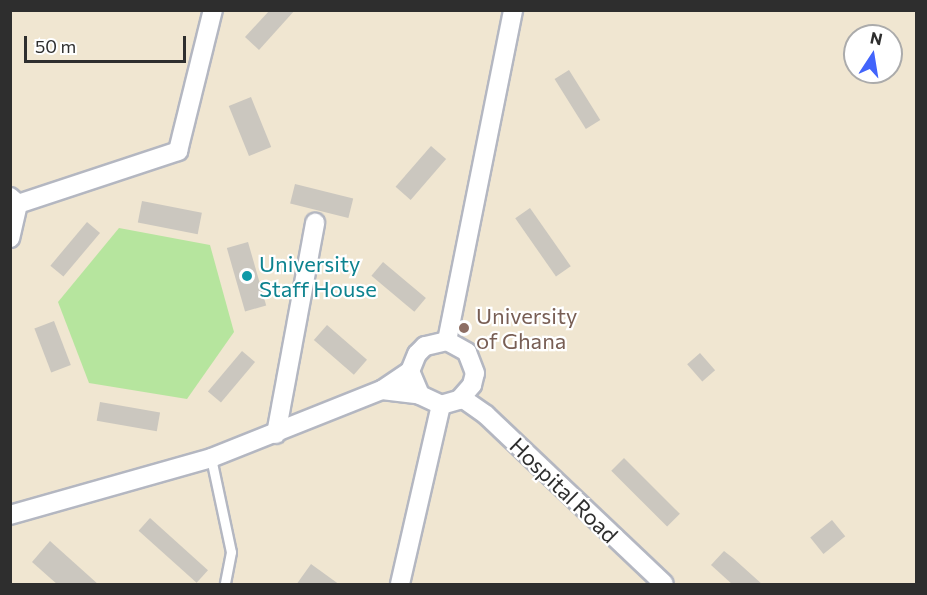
<!DOCTYPE html>
<html>
<head>
<meta charset="utf-8">
<style>
  body { margin:0 }
  #map { position:relative; width:927px; height:595px; overflow:hidden; background:#efe9e1; font-family:Commissioner,sans-serif }
  div>[style] { position:absolute }
  [style*='--x'] { left:calc(var(--x)*1px); top:calc(var(--y)*1px); width:calc(var(--w)*1px); rotate:calc(var(--a)*1deg) }
  .education>* { inset:0; background:#f0e6d1 }
  .green>* { inset:0; background:#b6e59e }
  .building>* { inset:0; background:#cbc7bf; transform-origin:0 0 }
  .roads { filter:drop-shadow(2px 0 #b4b7c1) drop-shadow(-2px 0 #b4b7c1) drop-shadow(0 2px #b4b7c1) drop-shadow(0 -2px #b4b7c1) }
  .lane>* { height:9px; margin:-4.5px; padding:0 4.5px; transform-origin:4.5px; border-radius:4.5px; background:#fff }
  .street>* { height:18px; margin:-9px; padding:0 9px; transform-origin:9px; border-radius:9px; background:#fff }
  .dots>* { width:16px; height:16px; translate:-50% -50%; box-sizing:border-box; border:3px solid #fff; border-radius:50% }
  span { translate:-50% -50%; white-space:nowrap; text-align:center; line-height:1.15; -webkit-text-stroke:4.5px #fff; paint-order:stroke }
  .culture-label { font-size:22px; color:#0d838f }
  .left { translate:0 -50%; text-align:left }
  .education-label { font-size:22px; color:#785e54 }
  .street-label { font-size:22px; color:#2e2e2e }
  .frame { position:absolute; inset:0; border:12px solid #2e2e2e; pointer-events:none }
  .north { position:absolute; left:843px; top:24px; width:60px; height:60px; box-sizing:border-box; background:#fff; border:2px solid #ababab; border-radius:50%; rotate:12deg; font-size:16px; font-weight:700; line-height:24px; text-align:center; color:#2e2e2e }
  .north::after { content:''; display:block; margin:auto; width:21px; height:27px; background:#4264fb; clip-path:polygon(50% 0,100% 100%,50% 72%,0 100%) }
  .scale { position:absolute; left:24px; top:36px; width:162px; height:27px; box-sizing:border-box; border:3px solid #2e2e2e; border-top:0; padding-left:8px; font-size:18px; line-height:21px; white-space:nowrap; color:#2e2e2e; -webkit-text-stroke:4px #fff; paint-order:stroke }
</style>
</head>
<body>
<div id="map">
  <div class="education">
    <div style="clip-path:polygon(evenodd,11px 11px,916px 11px,916px 584px,11px 584px,11px 11px,855px 36px,891px 36px,891px 72px,855px 72px,855px 36px)"></div>
  </div>
  <div class="green">
    <div style="clip-path:polygon(119px 228px,210px 245px,234px 332px,187px 399px,89px 383px,58px 302px)"></div>
  </div>
  <div class="building">
    <div style="clip-path:polygon(270px 10px,295px 10px,259px 50px,245px 37px)"></div>
    <div style="left:569px;top:70px;width:59px;height:17px;rotate:58deg"></div>
    <div style="left:251px;top:97px;width:54px;height:24px;rotate:68deg"></div>
    <div style="left:431px;top:146px;width:20px;height:54px;rotate:41deg"></div>
    <div style="left:295px;top:184px;width:60px;height:20px;rotate:14deg"></div>
    <div style="left:142px;top:201px;width:61px;height:22px;rotate:11deg"></div>
    <div style="left:530px;top:208px;width:71px;height:18px;rotate:55deg"></div>
    <div style="left:87px;top:222px;width:17px;height:57px;rotate:40deg"></div>
    <div style="left:248px;top:242px;width:66px;height:22px;rotate:74deg"></div>
    <div style="left:383px;top:262px;width:56px;height:18px;rotate:40deg"></div>
    <div style="left:54px;top:321px;width:47px;height:21px;rotate:69deg"></div>
    <div style="left:327px;top:325px;width:53px;height:20px;rotate:41deg"></div>
    <div style="left:242px;top:351px;width:17px;height:53px;rotate:40deg"></div>
    <div style="left:700px;top:353px;width:23px;height:17px;rotate:49deg"></div>
    <div style="left:100px;top:402px;width:61px;height:19px;rotate:10deg"></div>
    <div style="left:624px;top:458px;width:79px;height:18px;rotate:45deg"></div>
    <div style="left:150px;top:518px;width:78px;height:17px;rotate:42deg"></div>
    <div style="left:832px;top:520px;width:21px;height:28px;rotate:51deg"></div>
    <div style="clip-path:polygon(50px 541px,99px 585px,58px 585px,32px 562px)"></div>
    <div style="clip-path:polygon(724px 551px,733px 558px,763px 585px,733px 585px,711px 565px)"></div>
    <div style="clip-path:polygon(311px 564px,340px 585px,296px 585px)"></div>
  </div>
  <div class="roads">
    <div class="lane">
      <div style="--x:211;--y:458;--w:96;--a:78"></div>
      <div style="--x:231;--y:552;--w:33;--a:101"></div>
    </div>
    <div class="street">
      <div style="--x:10;--y:197;--w:11;--a:41"></div>
      <div style="--x:18;--y:204;--w:35;--a:103"></div>
      <div style="--x:18;--y:204;--w:169;--a:-18.3"></div>
      <div style="--x:178;--y:151;--w:145;--a:-76.1"></div>
      <div style="--x:447;--y:341;--w:338;--a:-78.7"></div>
      <div style="--x:382;--y:390;--w:38;--a:7"></div>
      <div style="--x:420;--y:395;--w:23;--a:25"></div>
      <div style="--x:441;--y:405;--w:19;--a:-16"></div>
      <div style="--x:459;--y:400;--w:20;--a:-49"></div>
      <div style="--x:472;--y:385;--w:12;--a:-76"></div>
      <div style="--x:475;--y:373;--w:22;--a:-111"></div>
      <div style="--x:467;--y:352;--w:23;--a:-151"></div>
      <div style="--x:447;--y:341;--w:23;--a:167"></div>
      <div style="--x:425;--y:346;--w:11;--a:135"></div>
      <div style="--x:417;--y:354;--w:18;--a:112"></div>
      <div style="--x:410;--y:371;--w:26;--a:67"></div>
      <div style="--x:462;--y:398;--w:29;--a:35"></div>
      <div style="--x:486;--y:415;--w:245;--a:43.5"></div>
      <div style="--x:276;--y:434;--w:215;--a:-79.5"></div>
      <div style="--x:10;--y:515;--w:209;--a:-15.8"></div>
      <div style="--x:211;--y:458;--w:184;--a:-21.7"></div>
      <div style="--x:382;--y:390;--w:34;--a:-34"></div>
      <div style="--x:400;--y:584;--w:184;--a:-77.1"></div>
    </div>
  </div>
  <div class="dots">
    <div style="left:247px;top:276px;background:#0f9aa8"></div>
    <div style="left:464px;top:328px;background:#8d6e63"></div>
  </div>
  <div class="culture-label">
    <span class="left" style="left:259px;top:276px">University<br>Staff House</span>
  </div>
  <div class="education-label">
    <span class="left" style="left:476px;top:328px">University<br>of Ghana</span>
  </div>
  <div class="street-label">
    <span style="left:564px;top:490px;rotate:44deg">Hospital Road</span>
  </div>
  <div class="frame"></div>
  <div class="north">N</div>
  <div class="scale">50 m</div>
</div>
</body>
</html>
